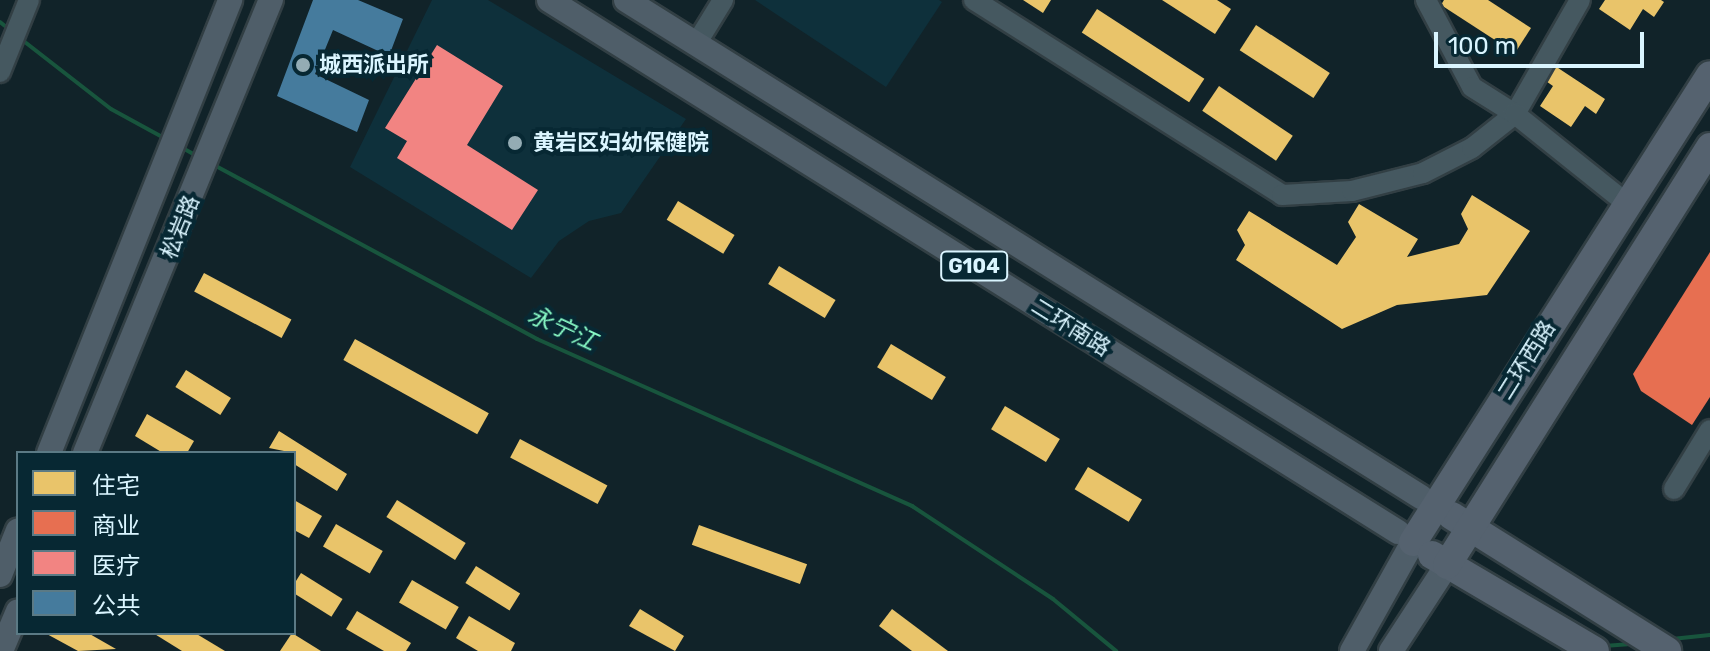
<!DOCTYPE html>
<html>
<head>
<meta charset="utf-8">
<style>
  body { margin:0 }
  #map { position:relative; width:1710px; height:651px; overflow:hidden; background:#112329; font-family:Rubik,"Noto Sans SC",sans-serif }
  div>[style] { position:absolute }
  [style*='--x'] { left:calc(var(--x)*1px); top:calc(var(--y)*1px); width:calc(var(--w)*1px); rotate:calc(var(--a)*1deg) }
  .built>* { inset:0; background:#0e303b }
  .homes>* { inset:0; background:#e9c46a; transform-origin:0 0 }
  .shops>* { inset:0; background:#e76f51 }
  .health>* { inset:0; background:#f28482 }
  .public>* { inset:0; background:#457b9d }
  .stream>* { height:4px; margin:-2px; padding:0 2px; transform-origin:2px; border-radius:2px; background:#18553d }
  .roads { filter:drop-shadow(2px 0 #323f44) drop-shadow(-2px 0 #323f44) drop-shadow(0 2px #323f44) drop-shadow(0 -2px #323f44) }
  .minor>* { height:20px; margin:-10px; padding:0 10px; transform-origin:10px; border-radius:10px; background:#455860 }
  .major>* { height:24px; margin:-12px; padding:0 12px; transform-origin:12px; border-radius:12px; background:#4f5e69 }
  .highway>* { height:28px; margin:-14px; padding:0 14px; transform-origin:14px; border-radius:14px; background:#55626f }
  .dots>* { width:22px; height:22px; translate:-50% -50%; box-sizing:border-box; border:4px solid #072833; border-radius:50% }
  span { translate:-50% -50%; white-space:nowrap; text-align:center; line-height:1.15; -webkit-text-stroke:8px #072833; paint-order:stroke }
  .shield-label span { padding:2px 6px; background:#072833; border:2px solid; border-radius:6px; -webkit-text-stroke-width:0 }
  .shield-label { font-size:20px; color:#daf5ff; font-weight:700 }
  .poi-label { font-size:22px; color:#daf5ff; font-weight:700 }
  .left { translate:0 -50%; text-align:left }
  .street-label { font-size:22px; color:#daf5ff }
  .water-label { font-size:24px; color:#88f9c5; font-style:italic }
  .legend { position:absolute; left:16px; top:451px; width:280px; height:184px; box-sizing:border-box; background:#072833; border:2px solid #5b7a85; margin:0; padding:10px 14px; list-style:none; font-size:24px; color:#daf5ff }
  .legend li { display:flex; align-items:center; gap:16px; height:40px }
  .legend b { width:40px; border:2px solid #5b7a85 }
  .scale { position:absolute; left:1434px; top:32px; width:210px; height:36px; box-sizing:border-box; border:4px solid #daf5ff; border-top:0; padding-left:10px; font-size:24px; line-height:28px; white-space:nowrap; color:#daf5ff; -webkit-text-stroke:6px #072833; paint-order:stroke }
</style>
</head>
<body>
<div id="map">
  <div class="built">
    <div style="clip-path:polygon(432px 0,488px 0,686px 119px,621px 213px,589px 221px,559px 241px,531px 278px,350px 167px)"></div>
    <div style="clip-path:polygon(755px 0,939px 0,942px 2px,886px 87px)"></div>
  </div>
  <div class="homes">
    <div style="clip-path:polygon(1023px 0,1051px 0,1043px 13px)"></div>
    <div style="clip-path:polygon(1162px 0,1217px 0,1231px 9px,1215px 34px)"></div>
    <div style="clip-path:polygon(1444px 0,1488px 0,1531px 28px,1515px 53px,1441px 5px)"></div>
    <div style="clip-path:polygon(1605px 0,1661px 0,1664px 2px,1654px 17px,1643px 9px,1630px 30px,1599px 9px)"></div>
    <div style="left:1097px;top:9px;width:128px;height:28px;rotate:33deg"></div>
    <div style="left:1256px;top:25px;width:88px;height:30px;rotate:33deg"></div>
    <div style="clip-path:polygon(1549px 62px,1605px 99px,1596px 114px,1585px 106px,1571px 127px,1540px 106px,1553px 86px,1540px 77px)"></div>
    <div style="left:1219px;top:86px;width:89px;height:30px;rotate:34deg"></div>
    <div style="clip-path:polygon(1472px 195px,1530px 231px,1487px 295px,1397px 305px,1342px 329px,1236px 260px,1245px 245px,1237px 230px,1249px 211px,1337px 265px,1356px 237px,1348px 222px,1359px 204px,1418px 239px,1407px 257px,1459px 244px,1468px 229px,1461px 214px)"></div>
    <div style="left:678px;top:201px;width:66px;height:22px;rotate:31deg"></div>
    <div style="left:779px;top:266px;width:66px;height:21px;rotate:31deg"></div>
    <div style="left:204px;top:273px;width:99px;height:21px;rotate:28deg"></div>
    <div style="clip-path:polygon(1674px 323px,1710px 346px,1710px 371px,1707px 369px,1688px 399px,1657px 380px,1677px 349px,1663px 340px)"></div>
    <div style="left:355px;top:339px;width:153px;height:24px;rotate:29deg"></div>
    <div style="left:891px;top:344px;width:64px;height:27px;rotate:31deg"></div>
    <div style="left:186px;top:370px;width:53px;height:20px;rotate:32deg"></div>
    <div style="left:1005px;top:406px;width:64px;height:27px;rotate:31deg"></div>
    <div style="clip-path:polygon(147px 414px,194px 441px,187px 453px,163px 453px,135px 436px)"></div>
    <div style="clip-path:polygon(279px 431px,347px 474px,337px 491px,294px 464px,294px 453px,269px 448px)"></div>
    <div style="left:520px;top:439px;width:99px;height:21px;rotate:28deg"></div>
    <div style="left:1088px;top:467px;width:63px;height:26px;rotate:31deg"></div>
    <div style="clip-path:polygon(294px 500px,322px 516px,309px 538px,294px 530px)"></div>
    <div style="left:397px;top:500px;width:81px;height:20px;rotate:32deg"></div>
    <div style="left:336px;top:524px;width:54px;height:26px;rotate:30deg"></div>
    <div style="left:699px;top:525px;width:115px;height:21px;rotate:20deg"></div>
    <div style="left:476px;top:566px;width:52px;height:20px;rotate:32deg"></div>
    <div style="left:301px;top:573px;width:49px;height:21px;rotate:32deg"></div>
    <div style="left:412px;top:580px;width:54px;height:26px;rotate:30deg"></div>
    <div style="clip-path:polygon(640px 609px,684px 636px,675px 651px,629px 626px)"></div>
    <div style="clip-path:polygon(892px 609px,948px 651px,912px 651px,879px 626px)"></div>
    <div style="clip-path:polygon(357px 611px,411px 643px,406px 651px,384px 651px,346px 629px)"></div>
    <div style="clip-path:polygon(469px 616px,515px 643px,511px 651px,478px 651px,456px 638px)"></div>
    <div style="clip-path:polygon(45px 633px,88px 633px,116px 649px,78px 651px)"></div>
    <div style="clip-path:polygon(153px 633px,195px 633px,225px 651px,182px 651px)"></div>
    <div style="clip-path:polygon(292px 633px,321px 651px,280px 651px)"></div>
  </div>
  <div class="shops">
    <div style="clip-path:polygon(1710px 252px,1710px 397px,1692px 425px,1641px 391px,1633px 374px)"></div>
  </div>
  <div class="health">
    <div style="clip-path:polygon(437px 45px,503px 86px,467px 145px,538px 190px,512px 230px,397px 158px,407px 141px,385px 128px)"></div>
  </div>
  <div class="public">
    <div style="clip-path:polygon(313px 0,358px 0,403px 19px,389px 56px,333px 30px,315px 74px,369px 100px,357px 132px,277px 96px)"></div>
  </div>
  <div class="stream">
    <div style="--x:0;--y:22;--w:14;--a:39"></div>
    <div style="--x:21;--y:39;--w:114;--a:37.9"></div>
    <div style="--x:111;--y:109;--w:60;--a:28.7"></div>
    <div style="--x:179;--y:146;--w:23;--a:29"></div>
    <div style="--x:214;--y:165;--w:367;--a:28.3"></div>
    <div style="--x:537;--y:339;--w:411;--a:24"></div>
    <div style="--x:912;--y:506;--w:169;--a:33.4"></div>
    <div style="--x:1053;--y:599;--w:82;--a:39.5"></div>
    <div style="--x:1672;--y:639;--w:38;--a:-6"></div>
    <div style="--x:1604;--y:646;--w:27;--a:-4"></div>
  </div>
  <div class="roads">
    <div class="minor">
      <div style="--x:974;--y:0;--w:365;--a:32.3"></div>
      <div style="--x:1282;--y:195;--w:70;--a:-3.3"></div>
      <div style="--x:1352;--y:191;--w:73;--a:-14.2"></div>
      <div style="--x:1423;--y:173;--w:55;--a:-27"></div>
      <div style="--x:1472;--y:148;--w:55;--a:-38.3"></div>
      <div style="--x:1515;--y:114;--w:131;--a:-60.3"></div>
      <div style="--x:1426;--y:0;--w:98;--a:62.1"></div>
      <div style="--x:1472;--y:87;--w:51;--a:32.1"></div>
      <div style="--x:1515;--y:114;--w:142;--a:38.7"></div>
      <div style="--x:696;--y:44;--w:52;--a:-58.5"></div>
      <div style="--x:0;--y:72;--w:78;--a:-68.1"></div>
      <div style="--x:1674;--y:489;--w:69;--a:-58.6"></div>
    </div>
    <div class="major">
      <div style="--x:549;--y:0;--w:1002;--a:32.07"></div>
      <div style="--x:626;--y:0;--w:938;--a:32.01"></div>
      <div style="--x:49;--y:453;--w:488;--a:-68.2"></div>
      <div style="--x:85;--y:453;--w:490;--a:-67.7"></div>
      <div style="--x:0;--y:575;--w:48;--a:-68.2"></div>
      <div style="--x:1;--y:651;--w:43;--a:-67"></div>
      <div style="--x:1352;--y:651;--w:125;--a:-60.8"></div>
      <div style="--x:1391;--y:651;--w:103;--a:-56.9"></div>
    </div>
    <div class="highway">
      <div style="--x:1452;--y:516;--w:254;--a:32.1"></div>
      <div style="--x:1413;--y:542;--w:553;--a:-57.54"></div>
      <div style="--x:1432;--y:555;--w:189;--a:30.5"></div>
      <div style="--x:1447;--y:565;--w:494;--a:-57.8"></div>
    </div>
  </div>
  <div class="dots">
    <div style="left:303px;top:65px;background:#94acb4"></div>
    <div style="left:515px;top:143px;background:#94acb4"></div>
  </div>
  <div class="shield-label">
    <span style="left:974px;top:266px">G104</span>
  </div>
  <div class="poi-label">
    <span class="left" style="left:319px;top:65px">城西派出所</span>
    <span class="left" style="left:533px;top:143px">黄岩区妇幼保健院</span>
  </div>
  <div class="street-label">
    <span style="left:180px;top:227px;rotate:-68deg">松岩路</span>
    <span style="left:1071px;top:327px;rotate:32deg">二环南路</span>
    <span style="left:1526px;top:360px;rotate:-58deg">二环西路</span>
  </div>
  <div class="water-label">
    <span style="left:562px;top:329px;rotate:25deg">永宁江</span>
  </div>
  <ul class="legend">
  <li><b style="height:22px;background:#e9c46a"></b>住宅</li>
  <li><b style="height:22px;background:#e76f51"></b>商业</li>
  <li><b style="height:22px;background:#f28482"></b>医疗</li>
  <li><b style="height:22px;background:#457b9d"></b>公共</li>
  </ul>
  <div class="scale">100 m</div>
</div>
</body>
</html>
